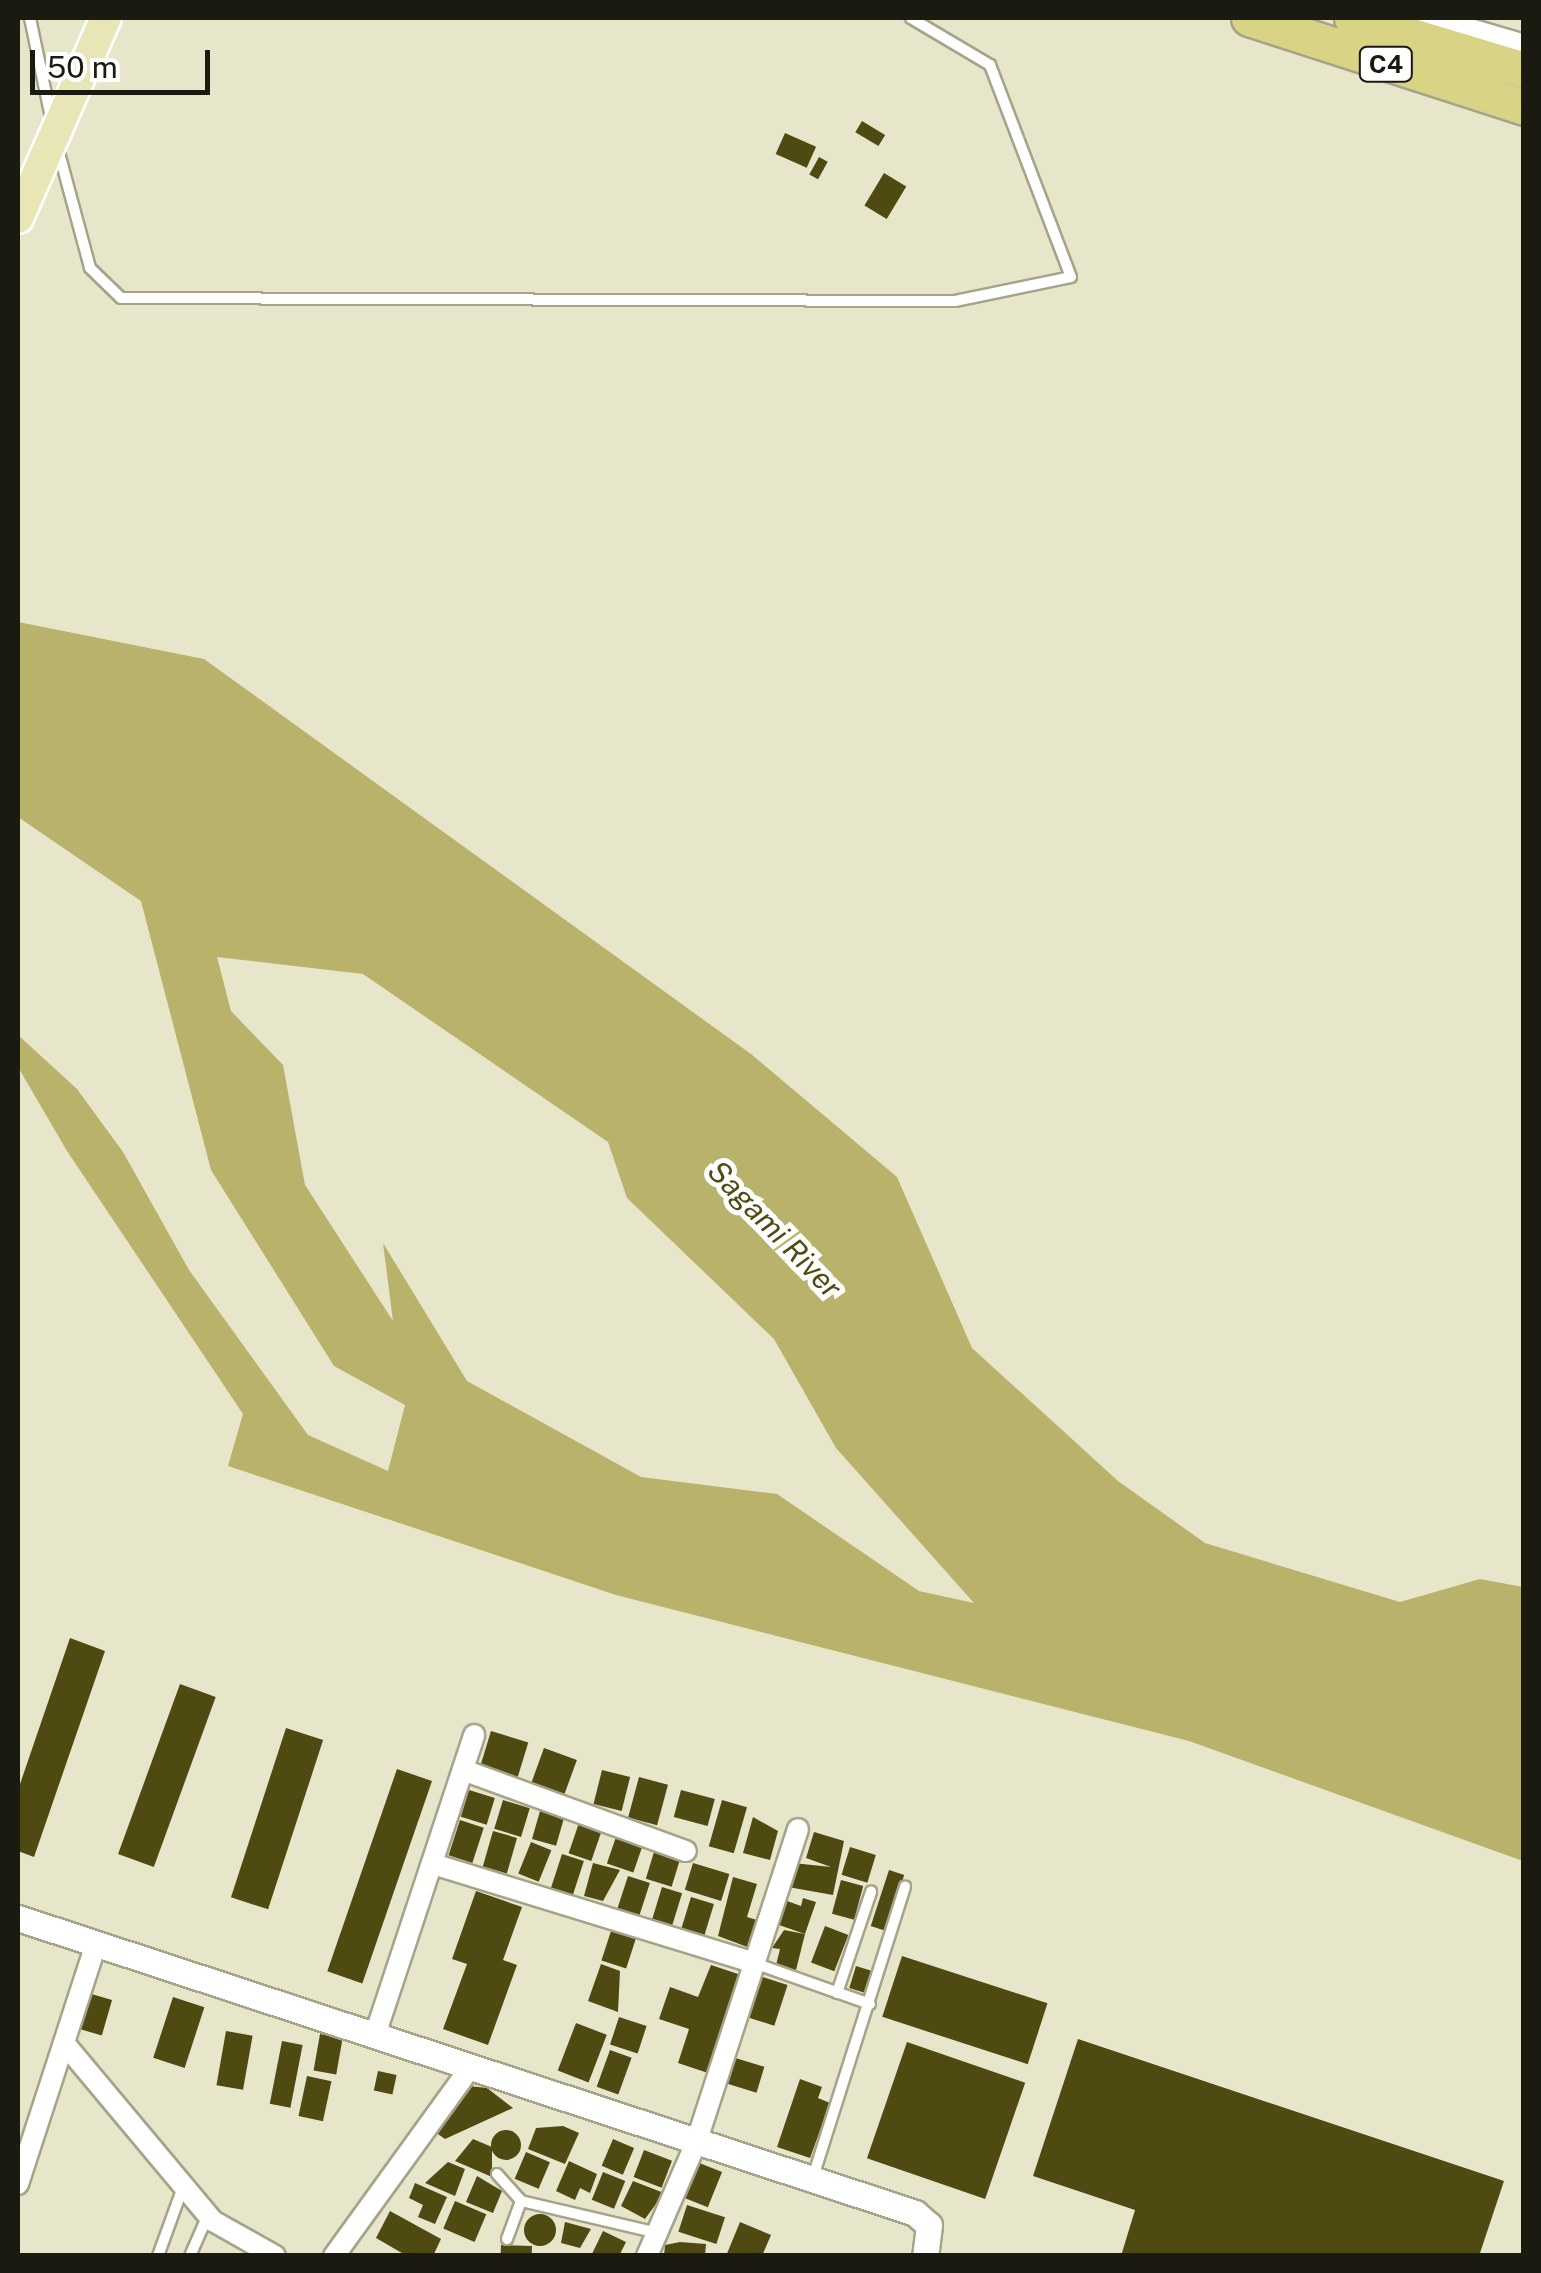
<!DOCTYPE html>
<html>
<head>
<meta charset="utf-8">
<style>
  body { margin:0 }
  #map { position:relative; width:1541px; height:2273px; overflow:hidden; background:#e7e6ca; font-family:"Public Sans",sans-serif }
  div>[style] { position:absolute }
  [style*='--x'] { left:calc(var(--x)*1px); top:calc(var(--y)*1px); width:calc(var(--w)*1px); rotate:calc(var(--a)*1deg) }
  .water>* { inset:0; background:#b8b26b }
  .building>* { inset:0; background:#4e4a12; transform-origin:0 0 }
  .round { border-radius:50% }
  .roads { filter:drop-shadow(2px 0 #a5a489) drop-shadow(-2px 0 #a5a489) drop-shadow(0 2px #a5a489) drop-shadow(0 -2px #a5a489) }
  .service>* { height:10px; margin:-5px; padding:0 5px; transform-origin:5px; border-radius:5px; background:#fff }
  .minor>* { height:20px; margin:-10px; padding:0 10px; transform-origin:10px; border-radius:10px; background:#fff }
  .tertiary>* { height:25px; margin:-12.5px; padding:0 12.5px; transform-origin:12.5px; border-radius:12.5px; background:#fff }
  .motorway>* { height:35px; margin:-17.5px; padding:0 17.5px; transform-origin:17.5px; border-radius:17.5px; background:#d9d385 }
  .bridges { filter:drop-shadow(2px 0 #fff) drop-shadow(-2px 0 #fff) drop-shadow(0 2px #fff) drop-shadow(0 -2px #fff) }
  .primary-bridge>* { height:30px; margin:-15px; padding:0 15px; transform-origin:15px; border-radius:15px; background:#e8e5b6 }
  span { translate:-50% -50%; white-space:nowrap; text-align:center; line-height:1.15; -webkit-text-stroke:10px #fff; paint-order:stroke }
  .shield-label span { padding:2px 8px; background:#fff; border:2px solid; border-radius:8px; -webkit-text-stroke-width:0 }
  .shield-label { font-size:25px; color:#1b1a10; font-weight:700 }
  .water-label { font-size:30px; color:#4f4b14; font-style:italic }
  .frame { position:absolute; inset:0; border:20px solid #1b1a10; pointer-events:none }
  .scale { position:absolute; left:30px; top:50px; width:180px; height:45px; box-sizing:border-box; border:5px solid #1b1a10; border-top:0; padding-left:12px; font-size:30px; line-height:35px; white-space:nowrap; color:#1b1a10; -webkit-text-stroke:8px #fff; paint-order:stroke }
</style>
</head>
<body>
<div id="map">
  <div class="water">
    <div style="clip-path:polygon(evenodd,18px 622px,204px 659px,751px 1054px,897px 1177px,972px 1348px,1118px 1481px,1205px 1543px,1400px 1602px,1480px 1579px,1523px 1587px,1523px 1861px,1189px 1741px,616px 1595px,228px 1466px,243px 1414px,67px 1151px,18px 1067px,18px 1035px,77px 1089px,123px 1152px,189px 1270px,308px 1435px,388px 1471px,405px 1405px,334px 1366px,211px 1170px,141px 901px,18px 817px,18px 622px,217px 957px,363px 974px,608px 1142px,627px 1198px,774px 1339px,836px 1448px,974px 1603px,919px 1591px,777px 1494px,641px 1477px,467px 1381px,383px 1243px,393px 1321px,305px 1185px,283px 1065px,231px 1011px,217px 957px)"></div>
  </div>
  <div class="building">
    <div style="left:862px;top:121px;width:27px;height:13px;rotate:31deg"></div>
    <div style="left:785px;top:133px;width:34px;height:23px;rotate:24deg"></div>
    <div style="left:819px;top:157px;width:10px;height:20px;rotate:29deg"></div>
    <div style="left:884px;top:173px;width:26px;height:38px;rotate:31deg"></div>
    <div style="clip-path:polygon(70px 1638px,105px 1651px,34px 1857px,18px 1851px,18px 1790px)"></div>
    <div style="left:180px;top:1684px;width:38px;height:181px;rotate:20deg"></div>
    <div style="left:286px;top:1728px;width:39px;height:178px;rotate:18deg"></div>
    <div style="left:491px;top:1731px;width:39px;height:37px;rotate:17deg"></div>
    <div style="left:544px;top:1748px;width:35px;height:39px;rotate:20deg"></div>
    <div style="left:397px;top:1769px;width:37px;height:214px;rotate:19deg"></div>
    <div style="left:602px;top:1770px;width:29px;height:35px;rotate:14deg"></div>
    <div style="left:639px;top:1777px;width:30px;height:42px;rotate:15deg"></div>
    <div style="left:469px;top:1790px;width:27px;height:28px;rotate:17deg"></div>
    <div style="left:681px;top:1790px;width:35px;height:28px;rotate:15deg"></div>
    <div style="left:503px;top:1800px;width:28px;height:30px;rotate:17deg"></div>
    <div style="left:722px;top:1800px;width:26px;height:48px;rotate:16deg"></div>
    <div style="left:540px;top:1811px;width:25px;height:29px;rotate:16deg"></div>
    <div style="clip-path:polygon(753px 1817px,778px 1831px,770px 1860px,743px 1853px)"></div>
    <div style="left:460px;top:1820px;width:25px;height:37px;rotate:18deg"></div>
    <div style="left:579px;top:1823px;width:24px;height:32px;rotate:19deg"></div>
    <div style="left:493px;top:1831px;width:25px;height:37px;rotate:16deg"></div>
    <div style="clip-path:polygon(814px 1832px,844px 1841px,833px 1895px,788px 1887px,793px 1863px,831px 1867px,806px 1858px)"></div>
    <div style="left:616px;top:1837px;width:28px;height:28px;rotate:19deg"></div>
    <div style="left:531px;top:1842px;width:22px;height:34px;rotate:22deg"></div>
    <div style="left:850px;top:1847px;width:27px;height:29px;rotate:17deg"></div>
    <div style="left:654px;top:1852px;width:27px;height:28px;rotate:17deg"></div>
    <div style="left:562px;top:1854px;width:23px;height:36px;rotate:18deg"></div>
    <div style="clip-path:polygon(593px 1863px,620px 1870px,603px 1901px,584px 1896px)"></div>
    <div style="left:693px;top:1863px;width:38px;height:28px;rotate:17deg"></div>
    <div style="left:889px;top:1870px;width:16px;height:59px;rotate:18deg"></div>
    <div style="left:628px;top:1876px;width:23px;height:35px;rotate:18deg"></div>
    <div style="clip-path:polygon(733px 1877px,757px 1884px,747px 1917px,760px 1921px,750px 1948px,718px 1936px)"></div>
    <div style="left:841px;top:1880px;width:23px;height:35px;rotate:15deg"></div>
    <div style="left:662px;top:1887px;width:21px;height:35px;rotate:17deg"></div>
    <div style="clip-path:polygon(476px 1891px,522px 1907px,503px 1960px,517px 1965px,488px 2045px,443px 2029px,467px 1964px,452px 1959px)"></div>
    <div style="left:691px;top:1897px;width:24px;height:36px;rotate:17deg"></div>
    <div style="clip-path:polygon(803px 1898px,816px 1902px,805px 1934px,779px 1925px,787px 1901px,801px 1906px)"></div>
    <div style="left:825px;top:1926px;width:25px;height:39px;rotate:21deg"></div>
    <div style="clip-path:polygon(784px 1930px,805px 1934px,796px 1970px,776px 1965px,780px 1949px,772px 1948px)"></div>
    <div style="left:611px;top:1931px;width:26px;height:31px;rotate:18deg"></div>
    <div style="left:902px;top:1956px;width:153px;height:64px;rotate:18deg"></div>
    <div style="clip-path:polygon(601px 1964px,620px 1971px,618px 2012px,588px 2001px)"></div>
    <div style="clip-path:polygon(711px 1965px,741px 1975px,708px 2073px,678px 2063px,689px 2029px,659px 2019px,670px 1987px,698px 1997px)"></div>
    <div style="left:856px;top:1966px;width:17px;height:23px;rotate:17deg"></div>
    <div style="left:760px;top:1976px;width:29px;height:43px;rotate:18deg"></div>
    <div style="left:88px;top:1993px;width:25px;height:37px;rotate:16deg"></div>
    <div style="left:173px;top:1997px;width:33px;height:64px;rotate:18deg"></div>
    <div style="left:619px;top:2017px;width:29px;height:29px;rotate:18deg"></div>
    <div style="left:576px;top:2023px;width:33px;height:51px;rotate:21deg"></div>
    <div style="left:226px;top:2031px;width:27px;height:55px;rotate:10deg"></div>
    <div style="left:320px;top:2034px;width:23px;height:37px;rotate:10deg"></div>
    <div style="clip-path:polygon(1078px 2039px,1504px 2181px,1479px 2256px,1121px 2256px,1135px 2210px,1033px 2176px)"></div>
    <div style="left:282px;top:2041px;width:21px;height:64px;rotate:11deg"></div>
    <div style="left:907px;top:2042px;width:125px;height:123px;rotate:19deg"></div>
    <div style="left:610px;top:2050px;width:23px;height:39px;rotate:20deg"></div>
    <div style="left:729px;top:2056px;width:37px;height:27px;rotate:17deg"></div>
    <div style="left:378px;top:2071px;width:19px;height:20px;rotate:12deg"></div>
    <div style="left:307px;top:2076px;width:25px;height:41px;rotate:12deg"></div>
    <div style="clip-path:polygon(800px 2079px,822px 2087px,818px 2098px,830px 2103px,810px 2158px,777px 2147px)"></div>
    <div style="clip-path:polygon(469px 2086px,487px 2088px,513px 2108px,445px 2139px,435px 2132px)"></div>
    <div style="clip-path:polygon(563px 2126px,579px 2133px,565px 2164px,528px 2149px,536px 2128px)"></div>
    <div class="round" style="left:491px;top:2130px;width:30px;height:30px"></div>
    <div style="clip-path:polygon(473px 2139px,492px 2147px,492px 2177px,455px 2161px)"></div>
    <div style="left:613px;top:2139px;width:23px;height:29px;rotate:23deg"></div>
    <div style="left:644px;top:2150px;width:30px;height:29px;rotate:21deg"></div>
    <div style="left:526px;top:2152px;width:26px;height:29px;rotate:23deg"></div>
    <div style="clip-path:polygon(569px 2161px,597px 2174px,590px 2193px,580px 2188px,575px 2200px,556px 2191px)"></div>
    <div style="clip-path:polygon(448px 2162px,465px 2169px,455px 2196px,425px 2183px)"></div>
    <div style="left:697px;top:2162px;width:27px;height:38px;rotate:22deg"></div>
    <div style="left:603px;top:2172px;width:24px;height:30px;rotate:22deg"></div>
    <div style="clip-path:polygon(477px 2176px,502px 2191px,493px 2213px,466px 2202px)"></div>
    <div style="clip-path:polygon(633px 2181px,664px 2193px,645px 2219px,621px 2206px)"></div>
    <div style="clip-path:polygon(415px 2183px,447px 2197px,435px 2224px,418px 2217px,423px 2205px,409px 2198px)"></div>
    <div style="left:455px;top:2201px;width:34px;height:30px;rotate:23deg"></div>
    <div style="left:687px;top:2205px;width:40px;height:28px;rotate:18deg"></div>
    <div style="clip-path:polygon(390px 2211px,441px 2239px,433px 2256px,407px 2256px,376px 2238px)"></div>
    <div class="round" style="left:524px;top:2214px;width:32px;height:32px"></div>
    <div style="clip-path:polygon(565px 2222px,591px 2229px,580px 2248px,561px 2243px)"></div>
    <div style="clip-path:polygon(740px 2222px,771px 2235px,762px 2256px,726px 2256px)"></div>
    <div style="clip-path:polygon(603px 2231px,626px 2242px,619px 2256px,591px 2256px)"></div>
    <div style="clip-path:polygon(680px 2242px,706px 2244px,705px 2256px,664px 2256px,665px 2245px)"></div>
    <div style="left:501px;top:2245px;width:31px;height:11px;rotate:2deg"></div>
  </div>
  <div class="roads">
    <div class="service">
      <div style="--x:30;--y:18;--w:106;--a:78.1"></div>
      <div style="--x:58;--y:149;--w:123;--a:74.9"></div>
      <div style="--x:90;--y:268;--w:43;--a:44.1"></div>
      <div style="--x:121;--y:298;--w:834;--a:0.21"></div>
      <div style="--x:955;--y:301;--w:118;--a:-11.7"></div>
      <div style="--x:1071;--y:277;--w:227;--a:-110.9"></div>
      <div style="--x:990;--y:65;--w:92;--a:-149.3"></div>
      <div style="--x:754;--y:1963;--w:123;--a:19.5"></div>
      <div style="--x:837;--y:1993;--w:107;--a:-71.4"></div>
      <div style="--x:497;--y:2174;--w:36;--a:48"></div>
      <div style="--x:521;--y:2201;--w:140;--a:13.2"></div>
      <div style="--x:812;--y:2180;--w:308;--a:-72.4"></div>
      <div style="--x:507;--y:2239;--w:40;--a:-69.8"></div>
      <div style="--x:158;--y:2256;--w:73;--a:-70.1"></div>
      <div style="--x:190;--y:2256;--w:45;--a:-66.3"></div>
    </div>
    <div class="minor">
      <div style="--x:463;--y:1770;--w:237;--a:20"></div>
      <div style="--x:433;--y:1864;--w:336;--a:17.1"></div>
      <div style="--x:375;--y:2035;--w:316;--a:-71.7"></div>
      <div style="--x:64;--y:2043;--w:232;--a:50.1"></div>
      <div style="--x:213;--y:2221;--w:71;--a:29.4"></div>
      <div style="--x:18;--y:2184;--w:252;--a:-72"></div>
      <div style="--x:334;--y:2256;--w:232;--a:-54.1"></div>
      <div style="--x:647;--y:2256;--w:123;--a:-66.6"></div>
      <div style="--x:696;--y:2143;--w:330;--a:-72"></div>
    </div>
    <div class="tertiary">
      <div style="--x:1425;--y:18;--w:103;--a:16.3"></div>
      <div style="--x:18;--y:1918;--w:944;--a:18.2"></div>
      <div style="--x:915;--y:2213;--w:18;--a:41"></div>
      <div style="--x:929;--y:2225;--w:31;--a:97"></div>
    </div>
    <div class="motorway">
      <div style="--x:1249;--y:18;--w:289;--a:17.9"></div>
      <div style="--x:1352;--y:18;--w:180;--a:16.8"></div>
    </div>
  </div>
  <div class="bridges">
    <div class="primary-bridge">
      <div style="--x:18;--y:218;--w:219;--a:-66.3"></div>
    </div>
  </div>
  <div class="shield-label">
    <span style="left:1386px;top:64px">C4</span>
  </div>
  <div class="water-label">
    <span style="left:775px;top:1229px;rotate:46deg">Sagami River</span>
  </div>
  <div class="frame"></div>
  <div class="scale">50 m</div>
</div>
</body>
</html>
